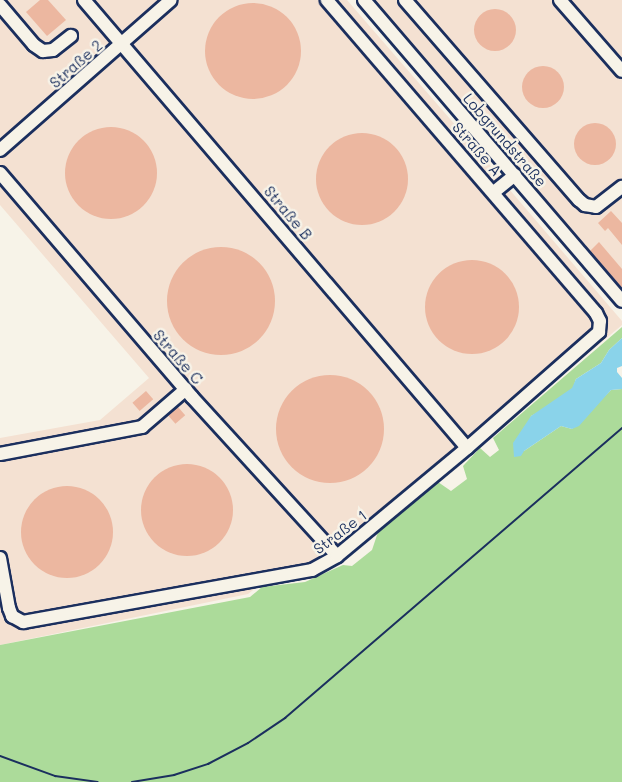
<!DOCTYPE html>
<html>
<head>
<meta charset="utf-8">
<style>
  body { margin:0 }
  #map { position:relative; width:622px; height:782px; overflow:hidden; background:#f7f3e8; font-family:Mali,sans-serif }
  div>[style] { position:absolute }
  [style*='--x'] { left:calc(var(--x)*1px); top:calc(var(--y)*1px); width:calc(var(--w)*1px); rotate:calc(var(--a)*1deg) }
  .built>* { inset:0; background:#f4e1d2 }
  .green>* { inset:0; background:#acdb9a }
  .water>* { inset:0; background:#8ad3ea }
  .building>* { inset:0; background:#ecb7a0; transform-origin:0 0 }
  .round { border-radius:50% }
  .roads { filter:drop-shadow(2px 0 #1b2f5e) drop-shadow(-2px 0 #1b2f5e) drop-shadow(0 2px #1b2f5e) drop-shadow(0 -2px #1b2f5e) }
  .minor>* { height:12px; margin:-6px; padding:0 6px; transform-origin:6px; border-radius:6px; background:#f7f3e8 }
  .rail>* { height:2px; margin:-1px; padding:0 1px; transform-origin:1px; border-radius:1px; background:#1b2f5e }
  span { translate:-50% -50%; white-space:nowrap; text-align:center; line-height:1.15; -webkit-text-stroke:5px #f7f3e8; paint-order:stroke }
  .street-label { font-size:15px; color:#1b2f5e }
</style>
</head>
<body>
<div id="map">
  <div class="built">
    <div style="clip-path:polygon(0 0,347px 0,502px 179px,506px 189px,509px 189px,622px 321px,622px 325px,337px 564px,312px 575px,261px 584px,248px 594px,0 645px,0 438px,100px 420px,149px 378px,0 205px)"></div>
    <div style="clip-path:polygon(373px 0,622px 0,622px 291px,619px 288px)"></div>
  </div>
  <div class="green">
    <div style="clip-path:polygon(622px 327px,622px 338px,609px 350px,601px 363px,576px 379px,573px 388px,548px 407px,531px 416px,524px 451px,561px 426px,572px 429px,611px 390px,622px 389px,622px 782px,0 782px,0 645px,250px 597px,262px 587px,305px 582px,343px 565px,352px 566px,372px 550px,378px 532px,438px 482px,451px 491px,467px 479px,463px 466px,480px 448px,490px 457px,499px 450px,493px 438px)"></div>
  </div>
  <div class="water">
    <div style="clip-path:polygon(622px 338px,622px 366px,617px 368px,617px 372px,622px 378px,622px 389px,611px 390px,579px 426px,572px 429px,561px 426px,524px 451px,521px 456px,514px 457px,513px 443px,531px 416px,572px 388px,576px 379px,601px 363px,609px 350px)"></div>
  </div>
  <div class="building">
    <div style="clip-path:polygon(40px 0,48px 0,66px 20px,47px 36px,26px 12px)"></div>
    <div class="round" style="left:205px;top:3px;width:96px;height:96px"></div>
    <div class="round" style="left:474px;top:9px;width:42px;height:42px"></div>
    <div class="round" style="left:522px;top:66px;width:42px;height:42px"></div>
    <div class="round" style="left:574px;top:123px;width:42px;height:42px"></div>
    <div class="round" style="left:65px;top:127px;width:92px;height:92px"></div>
    <div class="round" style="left:316px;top:133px;width:92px;height:92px"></div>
    <div style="clip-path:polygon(611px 211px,622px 223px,622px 245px,608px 228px,605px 231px,598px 223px)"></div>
    <div style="clip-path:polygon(599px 242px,622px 269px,622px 288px,590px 251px)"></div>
    <div class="round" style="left:167px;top:247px;width:108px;height:108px"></div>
    <div class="round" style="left:425px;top:260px;width:94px;height:94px"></div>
    <div class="round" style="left:276px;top:375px;width:108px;height:108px"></div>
    <div style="left:146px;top:391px;width:11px;height:18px;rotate:49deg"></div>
    <div style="left:178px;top:407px;width:11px;height:13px;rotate:49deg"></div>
    <div class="round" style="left:141px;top:464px;width:92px;height:92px"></div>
    <div class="round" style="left:21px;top:486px;width:92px;height:92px"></div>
  </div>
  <div class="roads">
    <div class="minor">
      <div style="--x:84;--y:0;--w:589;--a:49.47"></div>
      <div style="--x:364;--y:0;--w:396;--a:49.4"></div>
      <div style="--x:405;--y:0;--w:265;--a:49"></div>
      <div style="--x:579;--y:200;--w:8;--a:40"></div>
      <div style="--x:585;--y:205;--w:11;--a:10"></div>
      <div style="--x:596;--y:207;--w:33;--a:-38"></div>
      <div style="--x:560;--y:0;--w:94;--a:48.9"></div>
      <div style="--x:0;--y:5;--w:52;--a:49.6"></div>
      <div style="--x:34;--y:45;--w:11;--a:34"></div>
      <div style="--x:43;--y:51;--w:10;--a:-6"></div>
      <div style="--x:53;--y:50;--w:23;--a:-38"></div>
      <div style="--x:0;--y:150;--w:227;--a:-41.3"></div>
      <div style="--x:0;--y:173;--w:295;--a:49.4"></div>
      <div style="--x:192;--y:397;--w:215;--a:47.6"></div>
      <div style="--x:494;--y:192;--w:27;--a:-39"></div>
      <div style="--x:0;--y:454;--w:145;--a:-10.8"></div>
      <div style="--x:142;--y:427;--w:58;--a:-40.8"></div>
      <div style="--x:0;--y:558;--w:51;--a:79.8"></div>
      <div style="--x:9;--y:608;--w:9;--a:69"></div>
      <div style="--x:12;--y:616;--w:13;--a:29"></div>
      <div style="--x:23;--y:622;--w:294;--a:-10.2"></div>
      <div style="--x:312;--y:570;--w:29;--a:-29"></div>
      <div style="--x:337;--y:556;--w:169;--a:-39.7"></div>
      <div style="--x:467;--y:448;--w:176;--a:-41.3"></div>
      <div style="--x:599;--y:332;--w:11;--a:-85"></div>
      <div style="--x:600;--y:321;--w:9;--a:-117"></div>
      <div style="--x:596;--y:313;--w:413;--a:-130.7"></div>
    </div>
  </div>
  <div class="rail">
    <div style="--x:0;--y:756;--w:59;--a:20"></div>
    <div style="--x:55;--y:776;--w:43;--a:7.9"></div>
    <div style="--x:132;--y:782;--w:43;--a:-9.5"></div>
    <div style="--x:174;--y:775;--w:36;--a:-18"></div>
    <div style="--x:208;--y:764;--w:45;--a:-27.7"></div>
    <div style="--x:248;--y:743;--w:45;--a:-34"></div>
    <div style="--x:285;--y:718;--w:445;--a:-40.7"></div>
  </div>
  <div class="street-label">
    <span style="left:76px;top:64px;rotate:-41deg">Straße 2</span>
    <span style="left:505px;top:140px;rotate:49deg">Lobgrundstraße</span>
    <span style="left:477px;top:149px;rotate:49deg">Straße A</span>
    <span style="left:288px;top:213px;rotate:50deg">Straße B</span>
    <span style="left:178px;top:357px;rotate:49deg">Straße C</span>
    <span style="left:340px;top:532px;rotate:-37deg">Straße 1</span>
  </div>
</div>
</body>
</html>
